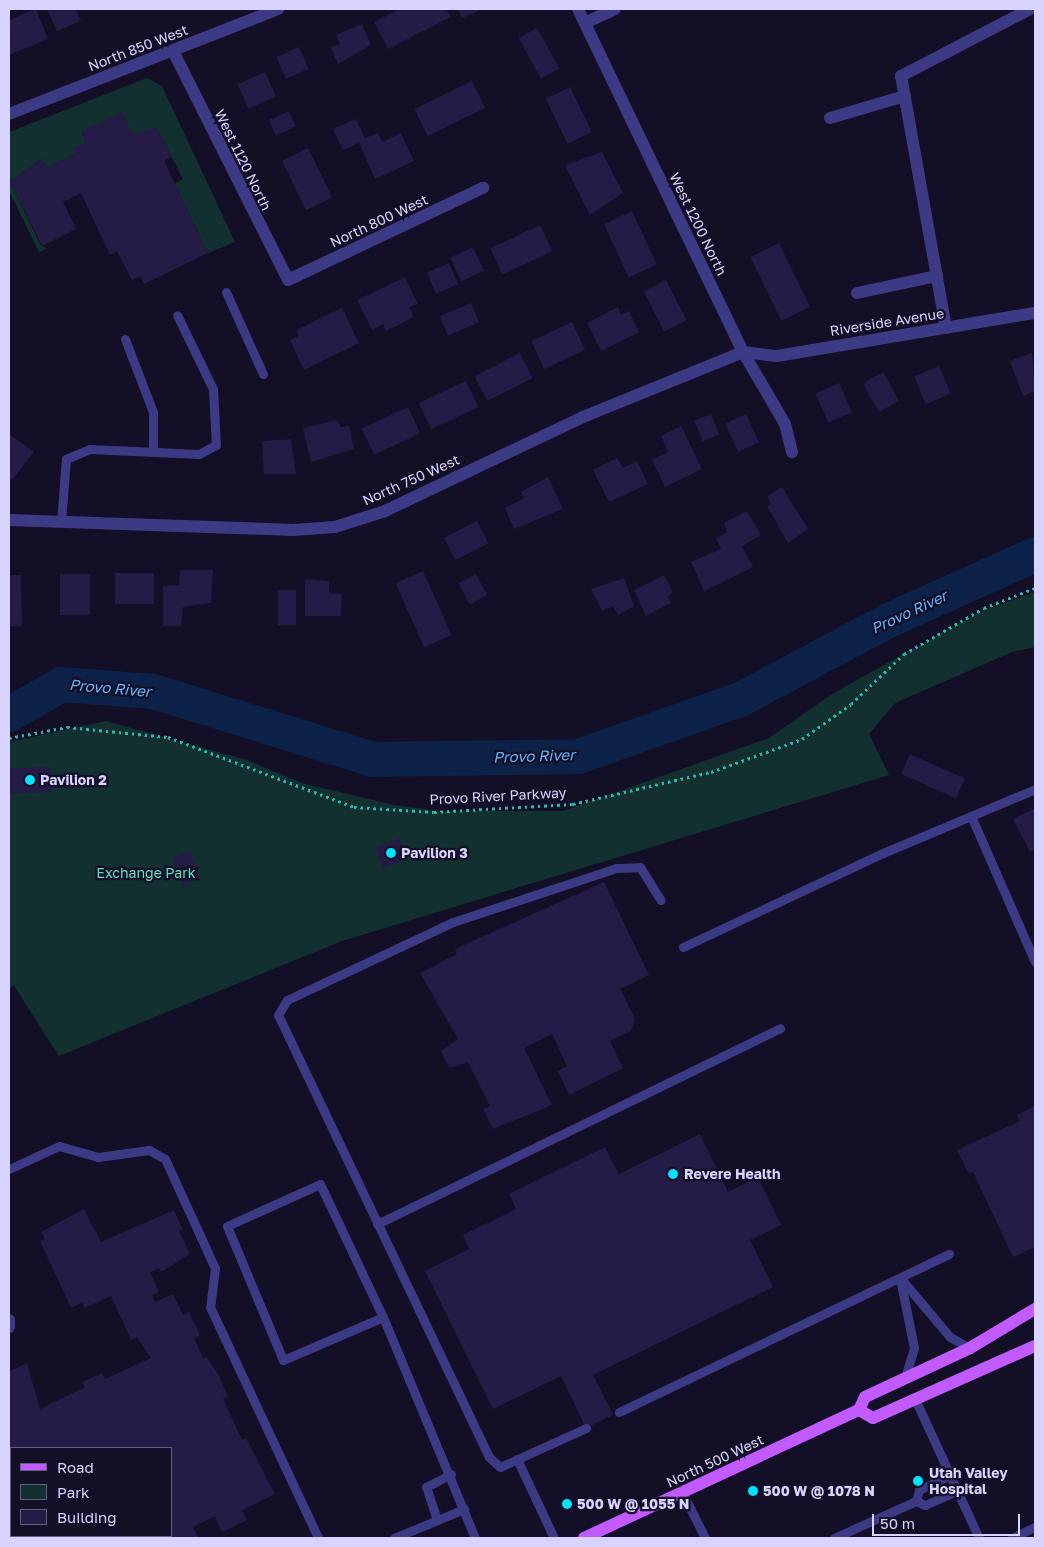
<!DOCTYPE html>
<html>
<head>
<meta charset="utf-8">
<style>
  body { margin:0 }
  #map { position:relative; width:1044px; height:1547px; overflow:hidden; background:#130f26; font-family:"Golos Text",sans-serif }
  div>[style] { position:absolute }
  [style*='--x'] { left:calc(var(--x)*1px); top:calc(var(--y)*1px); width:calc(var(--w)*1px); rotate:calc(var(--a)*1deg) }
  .green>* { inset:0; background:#12302f }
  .river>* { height:35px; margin:-17.5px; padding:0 17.5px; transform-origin:17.5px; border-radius:17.5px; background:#0c2248 }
  .building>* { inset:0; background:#241b47; transform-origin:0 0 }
  .path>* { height:3px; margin-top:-1.5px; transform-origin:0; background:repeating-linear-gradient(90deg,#2fb8b0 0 2.5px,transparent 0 6.5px) }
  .service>* { height:9px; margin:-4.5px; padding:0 4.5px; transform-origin:4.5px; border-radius:4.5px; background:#3d3a85 }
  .minor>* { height:12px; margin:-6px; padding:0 6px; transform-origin:6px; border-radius:6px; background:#3d3a85 }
  .primary>* { height:12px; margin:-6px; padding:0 6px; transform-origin:6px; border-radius:6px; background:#c25bff }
  .dots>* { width:14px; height:14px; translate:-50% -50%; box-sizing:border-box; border:2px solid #130f26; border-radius:50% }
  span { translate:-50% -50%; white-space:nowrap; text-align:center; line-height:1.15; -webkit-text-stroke:4.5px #130f26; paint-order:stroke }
  .street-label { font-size:14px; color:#d9d4ff }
  .poi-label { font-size:14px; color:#d9d4ff; font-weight:700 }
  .left { translate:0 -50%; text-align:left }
  .park-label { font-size:14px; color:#5fe0c0 }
  .water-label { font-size:15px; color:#62b6ff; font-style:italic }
  .frame { position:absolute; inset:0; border:10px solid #d9d4ff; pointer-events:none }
  .legend { position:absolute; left:10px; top:1447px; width:162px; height:90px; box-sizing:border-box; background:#130f26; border:1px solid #625e7d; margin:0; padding:6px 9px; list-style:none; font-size:15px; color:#d9d4ff }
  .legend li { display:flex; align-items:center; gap:10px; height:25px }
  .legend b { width:25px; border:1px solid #625e7d }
  .scale { position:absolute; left:872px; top:1514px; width:148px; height:22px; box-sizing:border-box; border:2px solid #d9d4ff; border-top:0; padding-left:6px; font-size:15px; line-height:18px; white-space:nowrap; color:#d9d4ff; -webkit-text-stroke:4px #130f26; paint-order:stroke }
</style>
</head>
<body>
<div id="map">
  <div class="green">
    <div style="clip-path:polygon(147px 78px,162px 86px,235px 242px,208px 253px,175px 184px,183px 179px,157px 129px,132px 134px,122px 113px,81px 132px,86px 143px,75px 154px,46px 168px,42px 159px,10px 181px,41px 246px,48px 248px,39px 252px,9px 191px,9px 132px)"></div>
    <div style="clip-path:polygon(1035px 592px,1035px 647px,1012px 652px,895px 703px,869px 734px,889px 775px,342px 941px,59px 1056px,14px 986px,9px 988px,9px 742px,106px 721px,247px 760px,302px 783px,394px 805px,442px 811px,563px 811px,769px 738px,832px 694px,979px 612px)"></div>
  </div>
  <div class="river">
    <div style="--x:9;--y:714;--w:60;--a:-30"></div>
    <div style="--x:61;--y:684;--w:92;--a:4.4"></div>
    <div style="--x:153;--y:691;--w:229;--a:17.2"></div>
    <div style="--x:372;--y:759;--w:206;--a:-0.8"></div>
    <div style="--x:578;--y:756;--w:172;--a:-19.4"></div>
    <div style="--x:740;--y:699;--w:168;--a:-28.1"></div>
    <div style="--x:888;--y:620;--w:161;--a:-24.2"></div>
  </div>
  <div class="building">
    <div style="clip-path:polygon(36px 9px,48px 39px,9px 55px,9px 20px)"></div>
    <div style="clip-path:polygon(47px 9px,76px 9px,81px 21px,57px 31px)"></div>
    <div style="clip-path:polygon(400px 9px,446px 9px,451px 17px,388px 49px,374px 22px)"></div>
    <div style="clip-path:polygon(458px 9px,483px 9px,462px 18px)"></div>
    <div style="clip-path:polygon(362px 24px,371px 45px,338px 64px,331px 47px,340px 44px,336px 35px)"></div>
    <div style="left:537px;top:28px;width:46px;height:21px;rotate:61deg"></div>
    <div style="left:299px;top:47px;width:24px;height:25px;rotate:66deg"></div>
    <div style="left:265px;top:72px;width:27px;height:30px;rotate:66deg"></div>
    <div style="left:472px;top:81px;width:30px;height:64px;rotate:64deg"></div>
    <div style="left:570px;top:87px;width:50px;height:27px;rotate:64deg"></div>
    <div style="left:289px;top:111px;width:17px;height:22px;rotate:66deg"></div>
    <div style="clip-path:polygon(122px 112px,132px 134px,157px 128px,171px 157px,164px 161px,208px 253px,144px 284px,140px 276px,132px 280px,117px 251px,110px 255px,81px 193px,63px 202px,76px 229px,42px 246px,10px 181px,42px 159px,46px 168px,75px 154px,73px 149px,86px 143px,81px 132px)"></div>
    <div style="clip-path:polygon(356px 119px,365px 138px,378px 133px,382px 142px,401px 133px,414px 161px,375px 179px,359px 143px,343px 150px,333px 129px)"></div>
    <div style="left:308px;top:148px;width:55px;height:29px;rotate:64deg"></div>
    <div style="clip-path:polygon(602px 152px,623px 193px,590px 215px,565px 165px)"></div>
    <div style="left:632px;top:211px;width:59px;height:31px;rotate:65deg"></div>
    <div style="left:540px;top:225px;width:29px;height:55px;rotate:65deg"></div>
    <div style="left:779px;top:243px;width:71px;height:32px;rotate:64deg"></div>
    <div style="left:473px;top:247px;width:26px;height:25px;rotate:65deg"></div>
    <div style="left:449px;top:263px;width:23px;height:24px;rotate:67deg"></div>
    <div style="clip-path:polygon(405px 277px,418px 304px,409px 307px,414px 317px,386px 331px,383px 324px,372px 330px,357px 300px)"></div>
    <div style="left:666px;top:280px;width:45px;height:25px;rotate:63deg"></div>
    <div style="left:471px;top:303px;width:21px;height:34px;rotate:67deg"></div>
    <div style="clip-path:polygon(618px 307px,621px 315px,629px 311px,639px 332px,601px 351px,587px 323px)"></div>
    <div style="clip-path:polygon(342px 308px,359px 343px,304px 370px,290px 340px,299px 336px,296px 330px)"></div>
    <div style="left:572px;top:322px;width:31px;height:45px;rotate:65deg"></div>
    <div style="left:520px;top:353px;width:28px;height:51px;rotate:63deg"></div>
    <div style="clip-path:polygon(1032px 353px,1035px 391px,1023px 396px,1010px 361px)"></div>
    <div style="left:939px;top:366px;width:30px;height:27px;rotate:67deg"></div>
    <div style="left:883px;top:372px;width:33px;height:23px;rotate:61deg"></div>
    <div style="left:466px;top:381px;width:29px;height:52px;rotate:65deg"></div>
    <div style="left:839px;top:383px;width:32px;height:26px;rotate:66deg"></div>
    <div style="left:408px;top:407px;width:29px;height:51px;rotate:65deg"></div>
    <div style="left:711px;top:414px;width:22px;height:18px;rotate:68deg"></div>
    <div style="left:746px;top:414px;width:31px;height:23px;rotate:65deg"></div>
    <div style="clip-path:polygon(337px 420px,341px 427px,349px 426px,354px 449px,311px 462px,303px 428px)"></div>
    <div style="clip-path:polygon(681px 426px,702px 469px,665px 487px,652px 460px,668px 452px,661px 436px)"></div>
    <div style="clip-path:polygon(9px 434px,34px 452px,12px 480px,9px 477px)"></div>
    <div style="clip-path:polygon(291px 439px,296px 474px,264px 474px,262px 441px)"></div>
    <div style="clip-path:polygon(617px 458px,623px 468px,637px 461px,648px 484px,609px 502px,593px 470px)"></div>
    <div style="clip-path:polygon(548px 477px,563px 509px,514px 529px,505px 508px,524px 498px,521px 492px)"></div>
    <div style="clip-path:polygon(782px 487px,808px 529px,788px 543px,767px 506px,771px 504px,767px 496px)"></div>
    <div style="clip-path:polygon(747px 511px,761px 535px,742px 546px,753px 567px,704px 591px,691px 562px,721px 549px,716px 538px,727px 532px,724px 523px)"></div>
    <div style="left:477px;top:521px;width:25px;height:37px;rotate:63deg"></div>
    <div style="clip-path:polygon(180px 570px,213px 570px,211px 603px,183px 607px,181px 626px,163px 626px,163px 586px,179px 585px)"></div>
    <div style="left:423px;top:571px;width:70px;height:30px;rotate:66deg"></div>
    <div style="left:115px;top:573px;width:39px;height:31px"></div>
    <div style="left:60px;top:574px;width:30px;height:41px"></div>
    <div style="left:476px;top:574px;width:24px;height:20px;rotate:62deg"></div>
    <div style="left:21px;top:575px;width:51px;height:12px;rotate:89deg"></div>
    <div style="clip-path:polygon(664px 575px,673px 592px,668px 596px,671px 603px,646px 616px,634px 590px)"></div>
    <div style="clip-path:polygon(624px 578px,634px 606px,618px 615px,613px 606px,602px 611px,591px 589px)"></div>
    <div style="clip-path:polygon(305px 579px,329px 581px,329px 593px,342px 594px,341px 616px,305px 616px)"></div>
    <div style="left:278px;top:590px;width:18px;height:35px"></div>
    <div style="left:910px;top:754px;width:60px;height:22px;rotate:24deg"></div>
    <div style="left:51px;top:767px;width:25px;height:42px;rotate:88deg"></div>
    <div style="clip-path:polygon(1035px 808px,1035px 849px,1030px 852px,1013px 819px)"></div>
    <div style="left:399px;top:838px;width:22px;height:26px;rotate:68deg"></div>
    <div style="left:190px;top:851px;width:29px;height:19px;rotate:70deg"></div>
    <div style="clip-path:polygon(604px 882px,649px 975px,620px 989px,635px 1019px,631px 1031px,610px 1041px,623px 1068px,569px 1095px,558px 1071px,567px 1066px,552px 1034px,524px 1048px,552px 1105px,493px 1129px,483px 1109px,490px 1106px,468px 1062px,449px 1068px,441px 1051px,458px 1039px,420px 973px,457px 954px,455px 949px)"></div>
    <div style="clip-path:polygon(1035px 1106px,1035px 1247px,1013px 1257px,973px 1172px,968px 1173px,957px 1150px,1020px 1121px,1017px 1115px)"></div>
    <div style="clip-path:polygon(700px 1134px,728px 1192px,758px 1177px,781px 1225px,750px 1240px,773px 1287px,593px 1375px,613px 1415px,586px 1428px,561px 1376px,493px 1409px,425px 1271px,469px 1249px,463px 1235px,516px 1209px,509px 1194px,605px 1147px,619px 1174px)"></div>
    <div style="clip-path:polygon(84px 1209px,101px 1242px,174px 1210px,183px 1230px,179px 1231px,190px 1254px,161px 1272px,159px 1268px,150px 1272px,159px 1292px,152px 1295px,155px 1302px,173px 1294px,183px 1315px,189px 1312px,200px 1335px,194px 1338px,203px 1358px,207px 1357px,218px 1374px,228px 1396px,223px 1399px,242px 1440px,246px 1438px,275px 1494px,242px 1510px,247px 1520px,222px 1532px,215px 1516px,193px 1527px,199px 1538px,38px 1538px,171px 1536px,171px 1448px,11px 1448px,11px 1483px,9px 1478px,9px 1372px,27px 1363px,40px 1409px,85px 1387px,82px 1382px,102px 1373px,105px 1379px,151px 1358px,137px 1337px,131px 1340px,111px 1296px,85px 1308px,82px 1303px,71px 1308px,40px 1241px,45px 1239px,41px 1232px)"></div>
  </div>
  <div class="path">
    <div style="--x:9;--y:738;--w:59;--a:-10.7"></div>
    <div style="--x:67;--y:727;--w:101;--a:5.7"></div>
    <div style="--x:168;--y:737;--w:199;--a:20.6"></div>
    <div style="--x:354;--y:807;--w:80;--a:3.6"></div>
    <div style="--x:434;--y:812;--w:139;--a:-3.3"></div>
    <div style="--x:573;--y:804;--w:142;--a:-13.1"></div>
    <div style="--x:711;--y:772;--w:97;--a:-19.9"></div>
    <div style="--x:802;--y:739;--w:60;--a:-35.5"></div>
    <div style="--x:851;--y:704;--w:73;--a:-43.3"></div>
    <div style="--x:904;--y:654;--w:92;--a:-29.9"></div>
    <div style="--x:984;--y:608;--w:55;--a:-21.4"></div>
  </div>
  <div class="service">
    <div style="--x:226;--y:292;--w:90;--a:65.7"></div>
    <div style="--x:125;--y:339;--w:78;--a:69"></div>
    <div style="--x:153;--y:412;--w:40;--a:90"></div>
    <div style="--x:61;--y:522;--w:63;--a:-85.5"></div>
    <div style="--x:66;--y:459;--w:26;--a:-23"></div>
    <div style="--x:90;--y:449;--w:109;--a:2.6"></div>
    <div style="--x:199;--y:454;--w:19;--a:-28"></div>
    <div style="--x:216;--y:445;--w:56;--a:-93.1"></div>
    <div style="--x:213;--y:389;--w:82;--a:-115.9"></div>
    <div style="--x:971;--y:816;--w:159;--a:66.3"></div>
    <div style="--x:683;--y:947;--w:221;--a:-25.2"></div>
    <div style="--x:883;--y:853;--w:165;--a:-22.8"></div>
    <div style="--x:9;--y:1169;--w:55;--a:-24.7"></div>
    <div style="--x:59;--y:1146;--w:41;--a:15.8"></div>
    <div style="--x:98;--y:1157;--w:51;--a:-7.8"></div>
    <div style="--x:149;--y:1150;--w:18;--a:29"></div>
    <div style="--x:165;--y:1159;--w:120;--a:65.4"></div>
    <div style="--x:215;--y:1268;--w:39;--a:97"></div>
    <div style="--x:210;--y:1307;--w:255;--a:64.9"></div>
    <div style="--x:377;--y:1224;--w:448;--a:-25.9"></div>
    <div style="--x:900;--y:1278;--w:71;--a:78.7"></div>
    <div style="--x:914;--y:1348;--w:30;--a:107"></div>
    <div style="--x:902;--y:1280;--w:75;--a:49.9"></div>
    <div style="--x:950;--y:1337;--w:23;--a:29"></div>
    <div style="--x:383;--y:1317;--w:109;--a:156.7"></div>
    <div style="--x:283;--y:1360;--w:145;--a:-112.7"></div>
    <div style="--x:227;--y:1226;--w:102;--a:-24.3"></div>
    <div style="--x:320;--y:1184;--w:147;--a:64.7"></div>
    <div style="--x:383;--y:1317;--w:239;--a:67.4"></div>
    <div style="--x:915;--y:1399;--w:153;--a:65.3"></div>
    <div style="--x:619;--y:1412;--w:366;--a:-25.6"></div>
    <div style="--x:586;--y:1428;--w:94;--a:155.6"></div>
    <div style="--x:500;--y:1467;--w:15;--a:-138"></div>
    <div style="--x:489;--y:1457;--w:490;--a:-115.5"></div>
    <div style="--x:278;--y:1015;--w:17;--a:-59"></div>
    <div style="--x:287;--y:1000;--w:183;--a:-25.2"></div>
    <div style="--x:453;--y:922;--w:172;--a:-18.3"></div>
    <div style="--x:616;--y:868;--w:24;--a:-2"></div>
    <div style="--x:640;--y:867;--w:39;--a:58"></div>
    <div style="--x:517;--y:1459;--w:87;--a:64.9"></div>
    <div style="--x:683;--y:1494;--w:49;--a:63.4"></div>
    <div style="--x:916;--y:1501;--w:11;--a:-75"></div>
    <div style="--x:919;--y:1490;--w:34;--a:-26"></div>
    <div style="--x:437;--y:1520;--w:35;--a:-108"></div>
    <div style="--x:426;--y:1487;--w:28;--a:-27"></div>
    <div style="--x:394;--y:1538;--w:76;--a:-22.5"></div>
    <div style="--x:834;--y:1538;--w:90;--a:-24.3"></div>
    <div style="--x:916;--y:1501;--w:10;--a:24"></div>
    <div style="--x:925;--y:1505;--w:35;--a:-24"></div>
    <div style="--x:1012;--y:1538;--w:25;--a:-26"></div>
  </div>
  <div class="minor">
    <div style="--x:578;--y:9;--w:381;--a:64.3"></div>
    <div style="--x:743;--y:352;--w:83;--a:59.7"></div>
    <div style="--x:785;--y:424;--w:29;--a:76"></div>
    <div style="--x:585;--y:23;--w:33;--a:-25"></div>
    <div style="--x:173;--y:51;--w:256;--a:63.3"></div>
    <div style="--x:288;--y:280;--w:216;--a:-25.3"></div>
    <div style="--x:9;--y:114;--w:289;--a:-21.3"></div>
    <div style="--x:830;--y:118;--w:78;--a:-16.3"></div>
    <div style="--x:857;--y:293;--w:82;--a:-12"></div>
    <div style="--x:946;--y:328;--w:256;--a:-100.1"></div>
    <div style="--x:901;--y:76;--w:145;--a:-27.4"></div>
    <div style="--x:9;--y:520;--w:284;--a:2"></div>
    <div style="--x:293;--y:530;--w:42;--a:-4.1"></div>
    <div style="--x:335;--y:527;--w:52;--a:-17.7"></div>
    <div style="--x:385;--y:511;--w:219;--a:-25.4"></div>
    <div style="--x:583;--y:417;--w:173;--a:-22.1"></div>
    <div style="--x:743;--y:352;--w:34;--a:7"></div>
    <div style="--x:777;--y:356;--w:262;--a:-9.5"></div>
    <div style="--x:9;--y:1320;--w:7;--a:90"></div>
  </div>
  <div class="primary">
    <div style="--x:859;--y:1410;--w:16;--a:30"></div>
    <div style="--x:873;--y:1418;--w:177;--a:-24"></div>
    <div style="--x:584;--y:1538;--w:303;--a:-25"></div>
    <div style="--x:859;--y:1410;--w:14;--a:-65"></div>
    <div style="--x:865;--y:1397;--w:116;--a:-25"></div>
    <div style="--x:970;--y:1348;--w:76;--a:-31"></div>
  </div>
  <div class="dots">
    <div style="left:30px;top:780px;background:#00e5ff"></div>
    <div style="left:391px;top:853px;background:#00e5ff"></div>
    <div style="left:673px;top:1174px;background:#00e5ff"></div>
    <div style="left:918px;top:1481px;background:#00e5ff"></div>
    <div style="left:753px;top:1491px;background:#00e5ff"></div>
    <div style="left:567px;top:1504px;background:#00e5ff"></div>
  </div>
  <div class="street-label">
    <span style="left:138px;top:48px;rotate:-21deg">North 850 West</span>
    <span style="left:243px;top:160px;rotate:64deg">West 1120 North</span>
    <span style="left:379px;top:221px;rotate:-25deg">North 800 West</span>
    <span style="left:698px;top:224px;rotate:64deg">West 1200 North</span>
    <span style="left:887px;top:322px;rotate:-9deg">Riverside Avenue</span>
    <span style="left:411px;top:480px;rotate:-24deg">North 750 West</span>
    <span style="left:498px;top:796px;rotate:-3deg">Provo River Parkway</span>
    <span style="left:715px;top:1461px;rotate:-25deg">North 500 West</span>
  </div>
  <div class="poi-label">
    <span class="left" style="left:40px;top:780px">Pavilion 2</span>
    <span class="left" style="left:401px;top:853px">Pavilion 3</span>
    <span class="left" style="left:684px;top:1174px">Revere Health</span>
    <span class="left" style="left:929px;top:1481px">Utah Valley<br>Hospital</span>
    <span class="left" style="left:763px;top:1491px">500 W @ 1078 N</span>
    <span class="left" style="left:577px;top:1504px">500 W @ 1055 N</span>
  </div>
  <div class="park-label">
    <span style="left:146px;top:873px">Exchange Park</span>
  </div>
  <div class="water-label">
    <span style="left:909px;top:612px;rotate:-25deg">Provo River</span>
    <span style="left:110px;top:688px;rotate:5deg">Provo River</span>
    <span style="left:534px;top:756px;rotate:-2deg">Provo River</span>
  </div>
  <div class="frame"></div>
  <ul class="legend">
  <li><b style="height:6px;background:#c25bff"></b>Road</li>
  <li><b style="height:14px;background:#12302f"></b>Park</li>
  <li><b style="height:14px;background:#241b47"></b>Building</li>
  </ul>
  <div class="scale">50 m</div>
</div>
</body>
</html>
